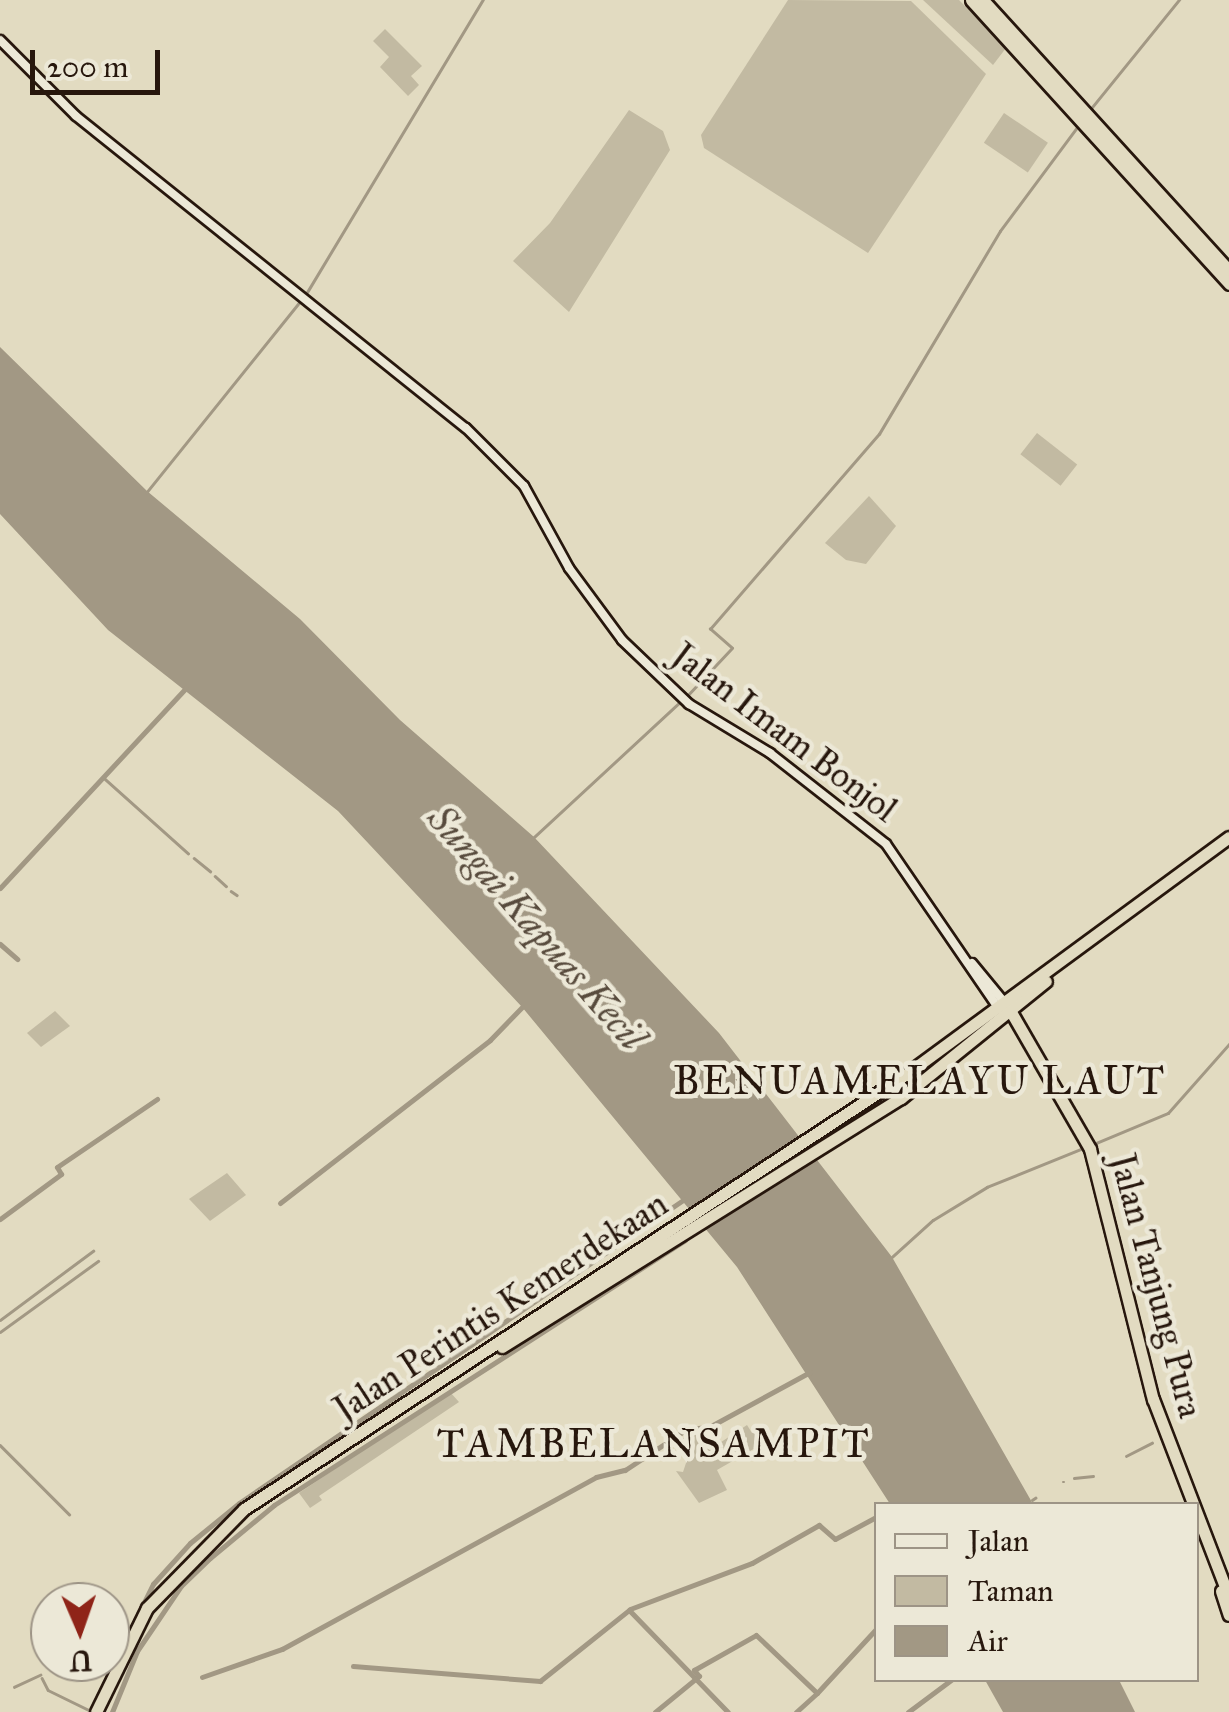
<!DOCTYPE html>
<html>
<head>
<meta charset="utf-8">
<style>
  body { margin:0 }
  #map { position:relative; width:1229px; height:1712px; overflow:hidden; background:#e2dbc1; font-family:"IM FELL Great Primer",serif }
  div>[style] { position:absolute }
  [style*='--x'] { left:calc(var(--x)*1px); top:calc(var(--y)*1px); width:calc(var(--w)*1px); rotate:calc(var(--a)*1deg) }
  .green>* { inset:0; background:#c2baa2; transform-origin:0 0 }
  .water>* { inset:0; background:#a29884 }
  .stream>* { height:2.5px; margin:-1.25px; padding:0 1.25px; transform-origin:1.25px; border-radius:1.25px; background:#a29884 }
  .canal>* { height:5px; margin:-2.5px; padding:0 2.5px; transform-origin:2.5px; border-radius:2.5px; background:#a29884 }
  .roads { filter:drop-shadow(2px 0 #27170d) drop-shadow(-2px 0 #27170d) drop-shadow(0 2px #27170d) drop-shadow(0 -2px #27170d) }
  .secondary>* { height:8px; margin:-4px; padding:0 4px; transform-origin:4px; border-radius:4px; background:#ece8d7 }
  .highway>* { height:11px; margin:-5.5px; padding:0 5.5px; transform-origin:5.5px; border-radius:5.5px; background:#e2dbc1 }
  span { translate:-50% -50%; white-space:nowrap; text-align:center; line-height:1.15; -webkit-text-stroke:9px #ece8d7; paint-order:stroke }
  .street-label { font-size:35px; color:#27170d }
  .water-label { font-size:38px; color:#584b3d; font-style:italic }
  .quarter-label { font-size:40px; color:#27170d; letter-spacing:2.5px }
  .legend { position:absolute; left:874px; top:1502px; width:325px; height:180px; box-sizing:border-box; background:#ece8d7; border:2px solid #9d9486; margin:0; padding:12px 18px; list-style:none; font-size:30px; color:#27170d }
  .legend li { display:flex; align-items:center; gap:20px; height:50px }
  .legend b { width:50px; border:2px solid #9d9486 }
  .north { position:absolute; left:30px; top:1582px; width:100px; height:100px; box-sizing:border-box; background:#ece8d7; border:2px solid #9d9486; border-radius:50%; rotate:178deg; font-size:28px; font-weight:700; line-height:40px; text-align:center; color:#27170d }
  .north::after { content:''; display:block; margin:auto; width:35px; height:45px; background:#8f2418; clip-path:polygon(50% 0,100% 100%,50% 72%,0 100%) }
  .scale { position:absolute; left:30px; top:50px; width:130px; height:45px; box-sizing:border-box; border:5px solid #27170d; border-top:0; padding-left:12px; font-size:30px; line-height:35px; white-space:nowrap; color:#27170d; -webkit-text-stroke:8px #ece8d7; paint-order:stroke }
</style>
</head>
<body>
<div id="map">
  <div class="green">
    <div style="clip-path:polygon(788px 0,911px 1px,986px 74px,868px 253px,704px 148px,701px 135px)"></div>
    <div style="clip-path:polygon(923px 0,959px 0,1006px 48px,993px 65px)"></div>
    <div style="clip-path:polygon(385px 29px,422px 66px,411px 76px,419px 85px,408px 96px,380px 67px,389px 57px,373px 41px)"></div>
    <div style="clip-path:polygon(629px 110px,663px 131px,670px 150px,569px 312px,513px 261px,550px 223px)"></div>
    <div style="left:1004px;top:113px;width:53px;height:36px;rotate:34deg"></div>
    <div style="left:1037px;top:433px;width:51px;height:27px;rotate:38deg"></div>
    <div style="clip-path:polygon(869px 496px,896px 526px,866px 564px,846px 560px,825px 543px)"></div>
    <div style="clip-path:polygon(55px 1011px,70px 1026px,41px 1047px,27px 1033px)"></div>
    <div style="clip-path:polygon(227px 1173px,246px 1195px,210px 1221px,189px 1199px)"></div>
    <div style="clip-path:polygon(450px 1392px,459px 1402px,319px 1496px,322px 1500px,310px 1508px,299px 1493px)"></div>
    <div style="clip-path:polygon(747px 1425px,752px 1433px,764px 1430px,769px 1440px,717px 1470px,727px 1490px,699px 1503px,676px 1471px,683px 1472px,688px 1457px,682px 1439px,699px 1431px,709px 1450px)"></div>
  </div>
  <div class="water">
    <div style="clip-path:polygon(0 347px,147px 491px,300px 619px,400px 720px,534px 837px,719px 1033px,892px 1257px,1033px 1504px,890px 1504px,737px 1267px,522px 1007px,338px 811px,108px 630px,0 514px)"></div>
    <div style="clip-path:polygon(985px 1680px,1119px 1680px,1135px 1712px,1003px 1712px)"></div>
  </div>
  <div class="stream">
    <div style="--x:1089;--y:111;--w:143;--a:-51"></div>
    <div style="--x:306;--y:294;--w:343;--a:-59"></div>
    <div style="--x:146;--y:493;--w:248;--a:-51.2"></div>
    <div style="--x:686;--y:697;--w:67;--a:-46.8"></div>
    <div style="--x:732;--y:648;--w:29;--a:-139"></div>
    <div style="--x:710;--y:629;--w:258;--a:-49.1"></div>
    <div style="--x:879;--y:434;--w:236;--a:-59.2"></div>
    <div style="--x:1000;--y:231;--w:131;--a:-53.4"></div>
    <div style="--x:104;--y:778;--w:113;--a:41.8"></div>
    <div style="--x:532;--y:839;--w:202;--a:-42.8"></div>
    <div style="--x:194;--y:858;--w:21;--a:39"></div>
    <div style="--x:215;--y:876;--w:15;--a:42"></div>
    <div style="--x:231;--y:891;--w:7;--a:34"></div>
    <div style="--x:1094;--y:1144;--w:80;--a:-22.7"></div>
    <div style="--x:1168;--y:1113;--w:92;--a:-48.5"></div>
    <div style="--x:892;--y:1257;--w:55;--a:-42.1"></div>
    <div style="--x:933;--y:1220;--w:63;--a:-31.4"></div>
    <div style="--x:987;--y:1187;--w:107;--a:-22"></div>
    <div style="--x:0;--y:1320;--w:116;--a:-36.6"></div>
    <div style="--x:0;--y:1332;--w:121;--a:-35.9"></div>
    <div style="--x:0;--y:1445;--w:98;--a:45"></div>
    <div style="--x:1126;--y:1456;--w:29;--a:-27"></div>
    <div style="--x:1074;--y:1478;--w:19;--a:-6"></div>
    <div style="--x:1063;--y:1482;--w:1;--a:0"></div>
    <div style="--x:1032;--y:1500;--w:4;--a:-34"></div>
    <div style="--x:42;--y:1678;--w:13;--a:63"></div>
    <div style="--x:48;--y:1690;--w:48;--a:26"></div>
    <div style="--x:14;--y:1687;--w:29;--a:-25"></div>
  </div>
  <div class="canal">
    <div style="--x:0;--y:888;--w:273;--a:-47.1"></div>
    <div style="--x:0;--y:944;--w:23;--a:41"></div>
    <div style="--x:280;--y:1203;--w:266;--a:-37.8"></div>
    <div style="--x:490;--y:1040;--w:46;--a:-45.9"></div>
    <div style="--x:0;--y:1219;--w:76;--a:-36.4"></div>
    <div style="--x:61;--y:1174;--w:8;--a:-120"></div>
    <div style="--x:57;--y:1167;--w:121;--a:-34.2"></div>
    <div style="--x:630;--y:1609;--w:130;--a:-20.7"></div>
    <div style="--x:752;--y:1563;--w:77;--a:-29.6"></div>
    <div style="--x:819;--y:1525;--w:21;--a:41"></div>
    <div style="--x:835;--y:1539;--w:47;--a:-28.2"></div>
    <div style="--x:353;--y:1666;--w:188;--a:4.6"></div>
    <div style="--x:540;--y:1681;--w:114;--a:-38.6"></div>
    <div style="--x:629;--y:1610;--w:142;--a:45.9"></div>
    <div style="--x:202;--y:1677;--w:85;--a:-19.3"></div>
    <div style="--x:282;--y:1649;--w:358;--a:-28.7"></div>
    <div style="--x:596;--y:1477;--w:30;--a:-14"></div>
    <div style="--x:625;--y:1470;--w:74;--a:-33.5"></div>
    <div style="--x:687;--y:1429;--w:22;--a:-5"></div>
    <div style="--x:709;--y:1427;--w:115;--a:-28.6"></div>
    <div style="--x:90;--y:1712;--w:143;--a:-63.8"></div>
    <div style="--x:153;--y:1584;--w:55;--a:-47.9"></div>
    <div style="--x:190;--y:1543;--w:63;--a:-39.2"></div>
    <div style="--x:239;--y:1503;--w:538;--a:-34.31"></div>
    <div style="--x:112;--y:1712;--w:66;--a:-67.7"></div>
    <div style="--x:137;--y:1651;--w:78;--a:-55.9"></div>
    <div style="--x:181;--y:1586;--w:40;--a:-44"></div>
    <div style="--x:210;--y:1558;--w:83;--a:-39.6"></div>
    <div style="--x:274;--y:1505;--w:489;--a:-32.8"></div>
    <div style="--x:655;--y:1712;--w:57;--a:-39.3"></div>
    <div style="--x:699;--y:1676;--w:8;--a:-130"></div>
    <div style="--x:694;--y:1670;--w:71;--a:-29.4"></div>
    <div style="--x:756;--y:1635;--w:84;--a:43.6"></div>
    <div style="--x:817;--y:1693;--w:87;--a:-47.3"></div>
    <div style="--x:796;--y:1712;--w:28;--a:-42"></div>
    <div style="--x:908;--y:1712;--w:54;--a:-36.7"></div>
  </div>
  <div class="roads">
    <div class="secondary">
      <div style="--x:0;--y:40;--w:107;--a:45"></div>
      <div style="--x:76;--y:116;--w:499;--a:38.7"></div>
      <div style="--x:466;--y:428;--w:82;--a:45"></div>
      <div style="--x:524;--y:486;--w:94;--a:61.2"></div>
      <div style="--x:569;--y:568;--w:89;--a:53.6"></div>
      <div style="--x:622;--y:640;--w:93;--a:43.7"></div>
      <div style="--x:689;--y:704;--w:95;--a:31.2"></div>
      <div style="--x:770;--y:753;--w:147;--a:38.1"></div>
      <div style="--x:886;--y:844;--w:196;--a:55.6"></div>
      <div style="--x:972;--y:963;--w:50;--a:50.6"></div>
    </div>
    <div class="highway">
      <div style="--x:971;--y:0;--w:384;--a:47.7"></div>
      <div style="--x:983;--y:0;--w:365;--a:47.7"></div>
      <div style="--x:1007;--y:1005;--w:166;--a:60"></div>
      <div style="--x:1090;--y:1149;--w:258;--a:75.9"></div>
      <div style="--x:1153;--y:1399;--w:212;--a:69"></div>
      <div style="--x:502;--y:1347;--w:470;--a:-32"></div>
      <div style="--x:901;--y:1098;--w:186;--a:-38.9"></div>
      <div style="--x:1221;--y:1591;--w:25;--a:72"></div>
      <div style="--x:96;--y:1712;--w:116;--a:-63.9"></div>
      <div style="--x:147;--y:1608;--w:139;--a:-45.6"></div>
      <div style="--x:244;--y:1509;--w:791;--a:-33.29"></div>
      <div style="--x:905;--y:1075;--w:402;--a:-36.3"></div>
    </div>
  </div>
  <div class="street-label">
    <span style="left:784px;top:733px;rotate:37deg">Jalan Imam Bonjol</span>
    <span style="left:1156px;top:1286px;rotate:75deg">Jalan Tanjung Pura</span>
    <span style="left:501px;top:1307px;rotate:-33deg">Jalan Perintis Kemerdekaan</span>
  </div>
  <div class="water-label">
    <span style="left:536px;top:928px;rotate:49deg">Sungai Kapuas Kecil</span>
  </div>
  <div class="quarter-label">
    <span style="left:920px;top:1081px">BENUAMELAYU LAUT</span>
    <span style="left:654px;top:1444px">TAMBELANSAMPIT</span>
  </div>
  <ul class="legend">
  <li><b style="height:12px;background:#ece8d7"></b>Jalan</li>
  <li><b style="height:28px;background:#c2baa2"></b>Taman</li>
  <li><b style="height:28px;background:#a29884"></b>Air</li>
  </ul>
  <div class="north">U</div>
  <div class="scale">200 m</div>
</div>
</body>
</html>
